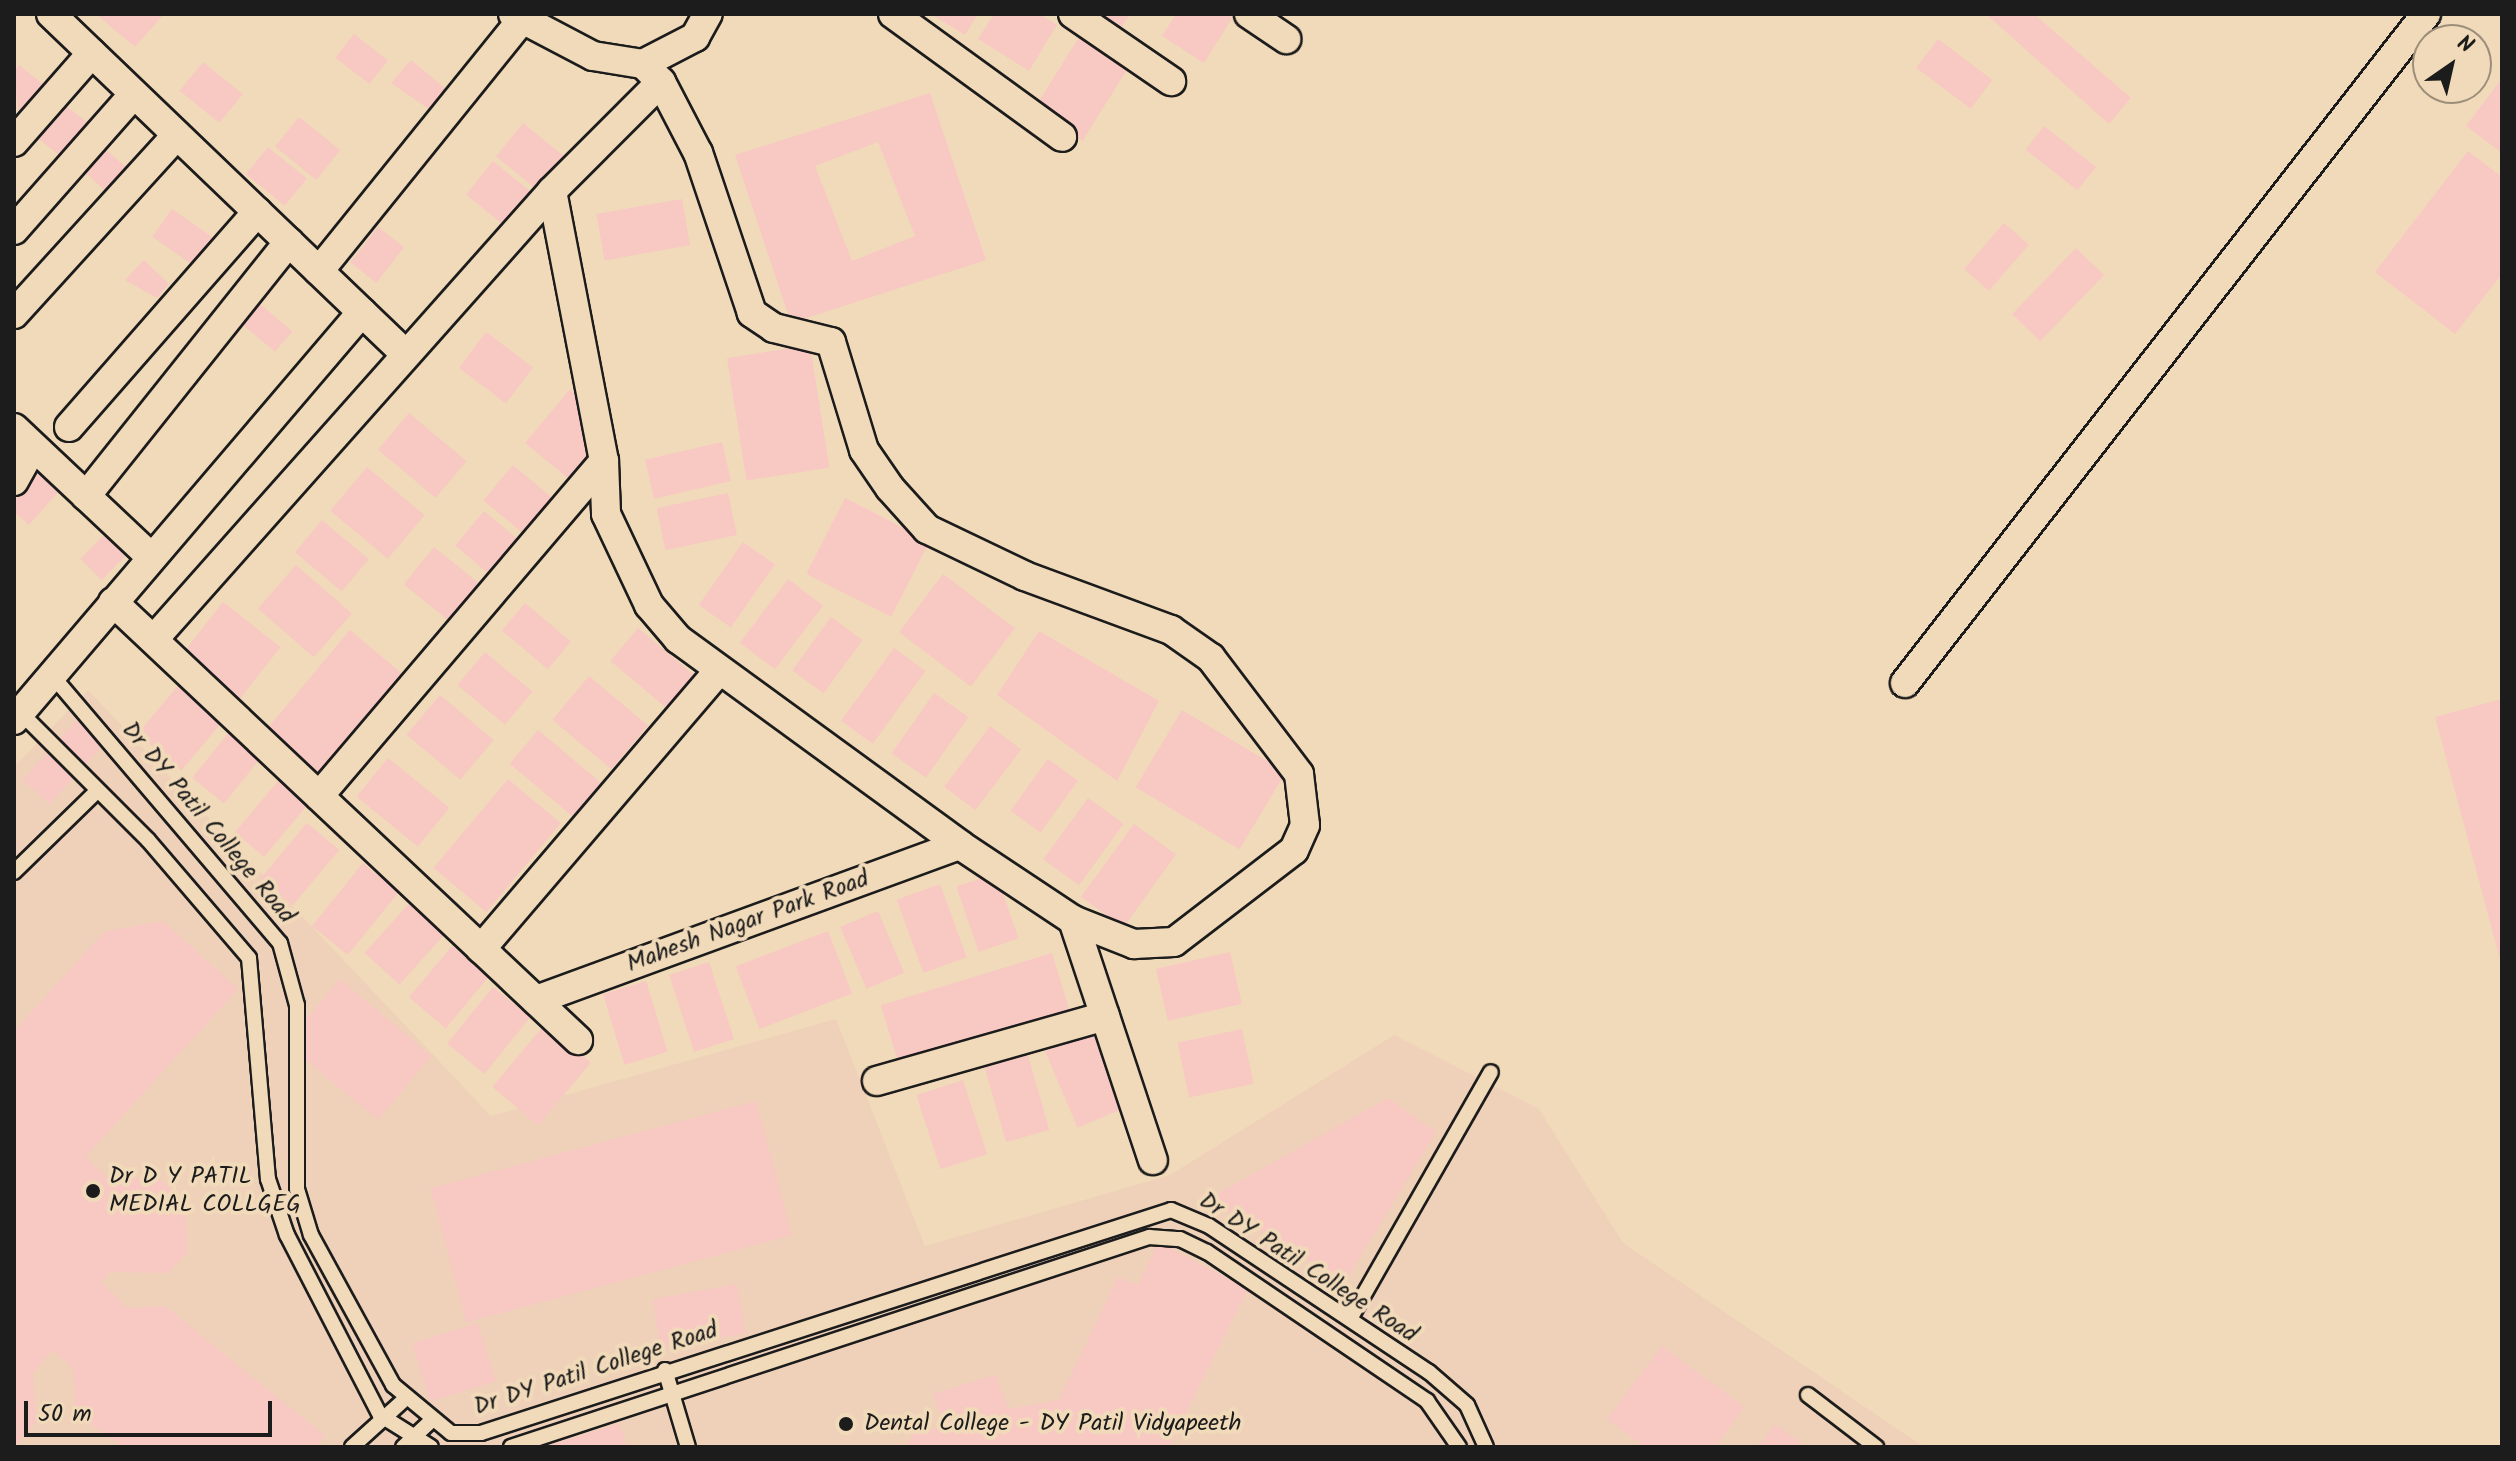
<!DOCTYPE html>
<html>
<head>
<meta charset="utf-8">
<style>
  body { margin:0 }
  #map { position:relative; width:2516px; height:1461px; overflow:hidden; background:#f1dab9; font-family:Kalam,sans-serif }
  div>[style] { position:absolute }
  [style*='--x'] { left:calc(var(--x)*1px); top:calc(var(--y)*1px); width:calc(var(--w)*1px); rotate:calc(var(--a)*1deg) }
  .built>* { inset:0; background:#efd1b9 }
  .building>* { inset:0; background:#f8c8c3; transform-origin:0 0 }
  .roads { filter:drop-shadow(2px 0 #1c1c1c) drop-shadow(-2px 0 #1c1c1c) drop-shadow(0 2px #1c1c1c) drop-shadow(0 -2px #1c1c1c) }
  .lane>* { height:14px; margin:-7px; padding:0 7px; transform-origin:7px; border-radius:7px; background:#f1dab9 }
  .street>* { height:28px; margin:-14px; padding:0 14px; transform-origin:14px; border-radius:14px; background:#f1dab9 }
  .dots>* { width:22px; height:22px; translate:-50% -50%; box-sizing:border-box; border:4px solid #f1dab9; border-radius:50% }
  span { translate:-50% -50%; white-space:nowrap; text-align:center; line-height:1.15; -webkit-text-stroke:8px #f1dab9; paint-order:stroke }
  .street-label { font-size:24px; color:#1c1c1c }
  .poi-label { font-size:24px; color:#1c1c1c }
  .left { translate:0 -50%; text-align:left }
  .frame { position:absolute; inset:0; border:16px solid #1c1c1c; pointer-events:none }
  .north { position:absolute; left:2412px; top:24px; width:80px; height:80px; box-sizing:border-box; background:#f1dab9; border:2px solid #9c8e7a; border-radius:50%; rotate:34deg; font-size:22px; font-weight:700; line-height:32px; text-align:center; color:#1c1c1c }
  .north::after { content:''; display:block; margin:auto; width:28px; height:36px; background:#1c1c1c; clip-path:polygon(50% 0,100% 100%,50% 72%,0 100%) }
  .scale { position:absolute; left:24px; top:1401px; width:248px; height:36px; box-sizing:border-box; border:4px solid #1c1c1c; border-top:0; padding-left:10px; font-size:24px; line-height:28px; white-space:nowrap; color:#1c1c1c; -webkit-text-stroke:6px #f1dab9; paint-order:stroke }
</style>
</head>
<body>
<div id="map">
  <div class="built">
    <div style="clip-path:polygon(88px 690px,491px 1116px,836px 1019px,925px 1246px,1170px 1175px,1394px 1035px,1539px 1109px,1623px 1243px,1924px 1447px,14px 1447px,14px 767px)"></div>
  </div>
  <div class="building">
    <div style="clip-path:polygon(96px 14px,164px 14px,135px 47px)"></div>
    <div style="clip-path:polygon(931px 14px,978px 14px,965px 35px)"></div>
    <div style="clip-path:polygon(994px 14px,1040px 14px,1057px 25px,1029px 71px,978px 39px)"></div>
    <div style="clip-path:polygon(1091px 14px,1130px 14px,1119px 31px)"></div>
    <div style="clip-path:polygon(1176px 14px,1227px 14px,1232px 18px,1204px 63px,1162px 36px)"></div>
    <div style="clip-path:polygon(1986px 14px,2034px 14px,2131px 98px,2109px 124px)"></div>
    <div style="left:354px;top:34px;width:43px;height:30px;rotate:38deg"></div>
    <div style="left:1079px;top:37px;width:58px;height:86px;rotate:32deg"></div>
    <div style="left:1938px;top:39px;width:68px;height:36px;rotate:37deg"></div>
    <div style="clip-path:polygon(411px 60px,446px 89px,429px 109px,391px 83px)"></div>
    <div style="left:203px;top:62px;width:51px;height:37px;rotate:39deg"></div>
    <div style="clip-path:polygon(19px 65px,44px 85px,19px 117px,14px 71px)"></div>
    <div style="clip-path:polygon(2502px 78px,2502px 153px,2466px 126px)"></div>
    <div style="clip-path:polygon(evenodd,930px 93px,986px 260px,791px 323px,735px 155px,930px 93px,878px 142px,915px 236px,852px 261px,815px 166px,878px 142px)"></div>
    <div style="left:58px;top:100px;width:39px;height:43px;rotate:37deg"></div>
    <div style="left:299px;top:117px;width:53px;height:38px;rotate:39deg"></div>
    <div style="left:523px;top:123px;width:53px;height:43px;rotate:39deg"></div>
    <div style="left:2044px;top:126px;width:66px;height:30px;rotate:38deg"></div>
    <div style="left:97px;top:142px;width:48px;height:31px;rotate:41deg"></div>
    <div style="left:268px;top:147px;width:50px;height:35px;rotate:39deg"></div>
    <div style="clip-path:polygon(2468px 151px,2502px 177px,2502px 274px,2455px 334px,2375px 272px)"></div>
    <div style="left:493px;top:161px;width:56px;height:43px;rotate:39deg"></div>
    <div style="left:682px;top:199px;width:47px;height:87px;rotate:80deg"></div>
    <div style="left:172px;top:209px;width:52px;height:34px;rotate:35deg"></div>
    <div style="left:2004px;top:223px;width:33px;height:61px;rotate:41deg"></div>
    <div style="left:378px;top:227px;width:33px;height:45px;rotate:38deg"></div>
    <div style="left:2076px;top:248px;width:39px;height:92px;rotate:44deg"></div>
    <div style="clip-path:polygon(144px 260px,169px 284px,157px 298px,125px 280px)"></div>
    <div style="left:254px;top:299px;width:50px;height:27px;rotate:40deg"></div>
    <div style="left:486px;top:332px;width:59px;height:45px;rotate:37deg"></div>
    <div style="left:810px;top:345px;width:124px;height:84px;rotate:81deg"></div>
    <div style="clip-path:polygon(570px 389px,592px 417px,590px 454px,569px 479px,525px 443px)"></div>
    <div style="left:409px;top:413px;width:75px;height:48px;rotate:40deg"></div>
    <div style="left:722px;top:442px;width:40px;height:79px;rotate:77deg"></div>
    <div style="left:513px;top:465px;width:52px;height:46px;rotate:40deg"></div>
    <div style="left:367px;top:467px;width:75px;height:57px;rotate:40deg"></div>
    <div style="clip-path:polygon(42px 469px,62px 488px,29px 525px,14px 512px,14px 501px)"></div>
    <div style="left:728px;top:493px;width:43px;height:73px;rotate:78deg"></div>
    <div style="left:845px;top:498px;width:95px;height:85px;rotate:27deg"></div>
    <div style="left:484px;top:511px;width:52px;height:45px;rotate:40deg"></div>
    <div style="left:322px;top:520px;width:61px;height:42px;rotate:40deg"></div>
    <div style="left:110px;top:529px;width:30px;height:42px;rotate:45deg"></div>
    <div style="left:743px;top:542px;width:39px;height:77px;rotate:35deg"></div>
    <div style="left:434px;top:547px;width:57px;height:48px;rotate:39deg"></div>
    <div style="left:296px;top:565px;width:74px;height:58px;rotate:41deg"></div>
    <div style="left:943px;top:574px;width:90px;height:73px;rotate:37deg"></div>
    <div style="left:788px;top:579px;width:44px;height:80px;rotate:37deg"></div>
    <div style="left:223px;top:602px;width:73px;height:69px;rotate:38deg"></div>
    <div style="left:525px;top:603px;width:60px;height:36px;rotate:40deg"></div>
    <div style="left:831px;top:617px;width:39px;height:66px;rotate:36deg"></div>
    <div style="left:638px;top:628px;width:73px;height:43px;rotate:40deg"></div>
    <div style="left:350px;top:630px;width:75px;height:133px;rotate:40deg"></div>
    <div style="clip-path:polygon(1039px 631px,1159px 701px,1117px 781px,997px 695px)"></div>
    <div style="left:894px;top:648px;width:39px;height:90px;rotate:36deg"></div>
    <div style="left:485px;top:652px;width:62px;height:43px;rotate:40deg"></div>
    <div style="left:589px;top:676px;width:77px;height:57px;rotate:40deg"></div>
    <div style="left:182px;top:681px;width:57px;height:69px;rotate:40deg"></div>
    <div style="left:934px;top:693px;width:42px;height:74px;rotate:35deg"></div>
    <div style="left:440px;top:695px;width:70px;height:52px;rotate:40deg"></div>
    <div style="clip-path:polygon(2502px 699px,2502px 962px,2501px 963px,2435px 717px)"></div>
    <div style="left:1182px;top:710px;width:121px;height:90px;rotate:31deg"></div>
    <div style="left:85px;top:711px;width:36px;height:93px;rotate:42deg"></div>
    <div style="left:990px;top:726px;width:39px;height:76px;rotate:37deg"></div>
    <div style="left:538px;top:730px;width:83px;height:44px;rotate:40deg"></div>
    <div style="left:230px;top:731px;width:41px;height:60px;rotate:39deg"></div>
    <div style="left:388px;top:758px;width:79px;height:50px;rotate:39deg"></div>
    <div style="left:1048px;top:759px;width:37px;height:64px;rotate:36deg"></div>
    <div style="left:508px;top:779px;width:69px;height:116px;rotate:40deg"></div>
    <div style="left:278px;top:781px;width:38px;height:67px;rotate:40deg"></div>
    <div style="left:1088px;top:798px;width:44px;height:76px;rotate:36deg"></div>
    <div style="left:307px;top:823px;width:42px;height:72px;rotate:40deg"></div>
    <div style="left:1134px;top:824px;width:52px;height:90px;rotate:36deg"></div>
    <div style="left:363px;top:863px;width:46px;height:81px;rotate:39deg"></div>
    <div style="left:996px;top:873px;width:69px;height:42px;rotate:71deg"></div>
    <div style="left:940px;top:884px;width:78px;height:46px;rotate:70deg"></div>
    <div style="left:414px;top:898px;width:47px;height:74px;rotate:42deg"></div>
    <div style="left:878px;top:911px;width:67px;height:41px;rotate:67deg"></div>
    <div style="clip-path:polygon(163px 921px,238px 989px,85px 1157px,108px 1178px,160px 1179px,185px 1203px,187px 1253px,168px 1273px,110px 1272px,101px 1282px,128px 1308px,165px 1306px,325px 1436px,315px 1447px,124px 1447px,75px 1415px,73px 1368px,53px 1350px,33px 1373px,36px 1423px,14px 1447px,14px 1031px,105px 931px)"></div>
    <div style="left:828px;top:931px;width:67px;height:99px;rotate:69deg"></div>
    <div style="left:452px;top:946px;width:48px;height:67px;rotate:40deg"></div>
    <div style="left:1230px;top:952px;width:53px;height:76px;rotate:77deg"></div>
    <div style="left:1052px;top:953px;width:63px;height:179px;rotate:73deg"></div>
    <div style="left:709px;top:962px;width:81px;height:42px;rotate:72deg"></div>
    <div style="clip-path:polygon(340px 979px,431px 1056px,378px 1120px,305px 1059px,304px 1022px)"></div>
    <div style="left:646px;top:981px;width:74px;height:45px;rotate:73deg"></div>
    <div style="left:493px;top:987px;width:48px;height:73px;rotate:39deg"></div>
    <div style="left:545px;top:1024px;width:60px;height:82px;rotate:40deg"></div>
    <div style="left:1242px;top:1029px;width:56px;height:66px;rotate:78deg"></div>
    <div style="left:1093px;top:1031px;width:83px;height:52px;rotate:67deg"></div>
    <div style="left:1027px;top:1052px;width:81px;height:45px;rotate:74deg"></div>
    <div style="left:963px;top:1080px;width:78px;height:49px;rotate:72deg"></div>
    <div style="clip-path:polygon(1388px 1098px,1436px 1132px,1345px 1282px,1208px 1199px)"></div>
    <div style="left:756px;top:1101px;width:139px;height:337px;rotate:75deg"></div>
    <div style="clip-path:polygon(1158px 1242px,1248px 1289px,1169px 1447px,906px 1447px,914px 1432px,945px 1427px,933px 1394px,995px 1375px,1009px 1409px,1059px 1400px,1118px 1277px,1138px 1285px)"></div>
    <div style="left:737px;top:1284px;width:50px;height:86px;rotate:80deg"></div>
    <div style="left:478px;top:1323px;width:61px;height:69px;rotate:73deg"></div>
    <div style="clip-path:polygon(1662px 1346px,1744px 1407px,1715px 1447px,1645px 1447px,1607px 1419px)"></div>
    <div style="clip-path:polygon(619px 1423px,627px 1447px,548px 1447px,548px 1446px)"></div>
    <div style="clip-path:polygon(1775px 1424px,1806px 1447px,1758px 1447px)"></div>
  </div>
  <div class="roads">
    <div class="lane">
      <div style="--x:56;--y:680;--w:345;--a:49.6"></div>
      <div style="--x:280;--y:943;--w:64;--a:74.7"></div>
      <div style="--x:297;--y:1005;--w:184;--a:90"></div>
      <div style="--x:297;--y:1189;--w:48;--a:73.1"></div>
      <div style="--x:311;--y:1235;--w:171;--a:61.3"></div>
      <div style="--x:393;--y:1385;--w:75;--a:39.6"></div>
      <div style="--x:451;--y:1433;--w:30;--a:0"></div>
      <div style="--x:481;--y:1433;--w:725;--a:-17.91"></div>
      <div style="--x:1171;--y:1210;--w:41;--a:22.8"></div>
      <div style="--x:1209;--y:1226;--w:264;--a:33.6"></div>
      <div style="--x:1429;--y:1372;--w:50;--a:41"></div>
      <div style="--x:1467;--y:1405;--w:46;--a:65.7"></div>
      <div style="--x:20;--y:712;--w:181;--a:45"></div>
      <div style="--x:148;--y:840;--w:155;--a:49.4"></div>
      <div style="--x:249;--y:958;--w:222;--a:85.1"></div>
      <div style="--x:268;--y:1179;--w:59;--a:71.3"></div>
      <div style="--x:287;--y:1235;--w:203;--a:62.7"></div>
      <div style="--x:380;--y:1415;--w:60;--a:32.1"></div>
      <div style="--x:14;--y:872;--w:116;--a:-44.3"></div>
      <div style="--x:1350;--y:1319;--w:284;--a:-60.3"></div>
      <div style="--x:665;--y:1370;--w:80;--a:73.4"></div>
      <div style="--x:1808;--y:1395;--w:86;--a:37.4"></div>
      <div style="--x:352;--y:1447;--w:72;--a:-42.2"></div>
      <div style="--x:403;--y:1447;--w:41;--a:-43"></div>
      <div style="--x:511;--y:1447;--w:672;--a:-18.22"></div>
      <div style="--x:1149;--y:1237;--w:31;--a:4"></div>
      <div style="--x:1180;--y:1239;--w:30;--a:26"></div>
      <div style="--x:1207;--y:1252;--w:266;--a:34.1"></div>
      <div style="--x:1427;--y:1401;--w:56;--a:55.2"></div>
    </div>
    <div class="street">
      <div style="--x:51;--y:14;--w:492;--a:43.8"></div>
      <div style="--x:513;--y:14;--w:90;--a:27.7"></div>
      <div style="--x:593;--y:56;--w:51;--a:9.1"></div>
      <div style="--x:643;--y:64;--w:59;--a:-27.4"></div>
      <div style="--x:695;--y:37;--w:26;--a:-61"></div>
      <div style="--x:893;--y:14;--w:209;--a:36"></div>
      <div style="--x:1073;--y:14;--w:119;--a:34.4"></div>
      <div style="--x:1249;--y:14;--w:45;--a:34"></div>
      <div style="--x:14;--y:142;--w:118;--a:-48.8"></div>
      <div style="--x:552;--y:191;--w:275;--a:79.1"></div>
      <div style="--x:604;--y:461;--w:53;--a:87.8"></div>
      <div style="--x:606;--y:514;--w:101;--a:64.7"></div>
      <div style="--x:649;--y:605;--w:45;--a:49.5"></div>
      <div style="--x:678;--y:639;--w:349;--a:36.1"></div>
      <div style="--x:960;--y:845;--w:136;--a:33.6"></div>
      <div style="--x:1073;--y:920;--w:66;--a:21.5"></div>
      <div style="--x:1134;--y:944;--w:40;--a:-2.9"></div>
      <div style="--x:1174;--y:942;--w:151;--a:-37.5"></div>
      <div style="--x:1294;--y:850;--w:27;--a:-66"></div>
      <div style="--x:1305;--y:825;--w:51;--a:-96.7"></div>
      <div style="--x:1299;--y:774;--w:146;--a:-127.2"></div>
      <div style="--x:1211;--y:658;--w:49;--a:-145"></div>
      <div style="--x:1171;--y:630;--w:156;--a:-159.7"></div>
      <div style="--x:1025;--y:576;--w:109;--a:-154.4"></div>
      <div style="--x:927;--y:529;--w:55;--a:-132.1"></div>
      <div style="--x:890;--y:488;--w:46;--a:-124.4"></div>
      <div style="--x:864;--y:450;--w:113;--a:-107"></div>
      <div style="--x:831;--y:342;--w:59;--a:-166.2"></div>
      <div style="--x:774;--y:328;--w:27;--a:-146"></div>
      <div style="--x:752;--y:313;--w:169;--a:-108.6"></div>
      <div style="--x:698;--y:153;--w:80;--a:-117.5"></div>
      <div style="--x:661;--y:82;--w:25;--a:-135"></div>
      <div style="--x:14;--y:230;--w:181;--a:-48.6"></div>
      <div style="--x:319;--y:271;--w:324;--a:-51.1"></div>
      <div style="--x:14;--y:314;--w:242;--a:-47.7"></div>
      <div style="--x:69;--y:427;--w:286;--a:-48.8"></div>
      <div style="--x:14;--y:428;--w:188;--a:43.3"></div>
      <div style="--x:14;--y:481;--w:39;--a:-61"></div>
      <div style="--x:86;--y:496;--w:325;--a:-51.4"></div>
      <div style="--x:113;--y:602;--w:639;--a:43.29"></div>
      <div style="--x:154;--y:639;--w:599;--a:-48.38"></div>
      <div style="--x:552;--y:191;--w:154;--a:-45"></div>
      <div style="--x:1905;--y:683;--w:848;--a:-52.09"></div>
      <div style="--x:14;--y:720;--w:536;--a:-49.54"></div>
      <div style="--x:319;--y:796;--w:440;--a:-49.6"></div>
      <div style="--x:1073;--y:920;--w:253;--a:71.6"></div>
      <div style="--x:481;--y:949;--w:363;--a:-49.5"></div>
      <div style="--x:536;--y:1000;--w:451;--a:-20.1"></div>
      <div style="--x:877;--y:1081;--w:237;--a:-15.9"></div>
    </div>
  </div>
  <div class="dots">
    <div style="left:93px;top:1191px;background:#1c1c1c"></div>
    <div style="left:846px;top:1424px;background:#1c1c1c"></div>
  </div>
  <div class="street-label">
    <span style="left:208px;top:823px;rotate:50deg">Dr DY Patil College Road</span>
    <span style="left:748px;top:922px;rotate:-20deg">Mahesh Nagar Park Road</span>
    <span style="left:1308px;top:1268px;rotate:33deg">Dr DY Patil College Road</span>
    <span style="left:596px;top:1369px;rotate:-18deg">Dr DY Patil College Road</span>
  </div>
  <div class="poi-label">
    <span class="left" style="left:109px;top:1191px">Dr D Y PATIL<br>MEDIAL COLLGEG</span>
    <span class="left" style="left:864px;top:1424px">Dental College - DY Patil Vidyapeeth</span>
  </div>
  <div class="frame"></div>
  <div class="north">N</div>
  <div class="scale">50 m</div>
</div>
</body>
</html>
